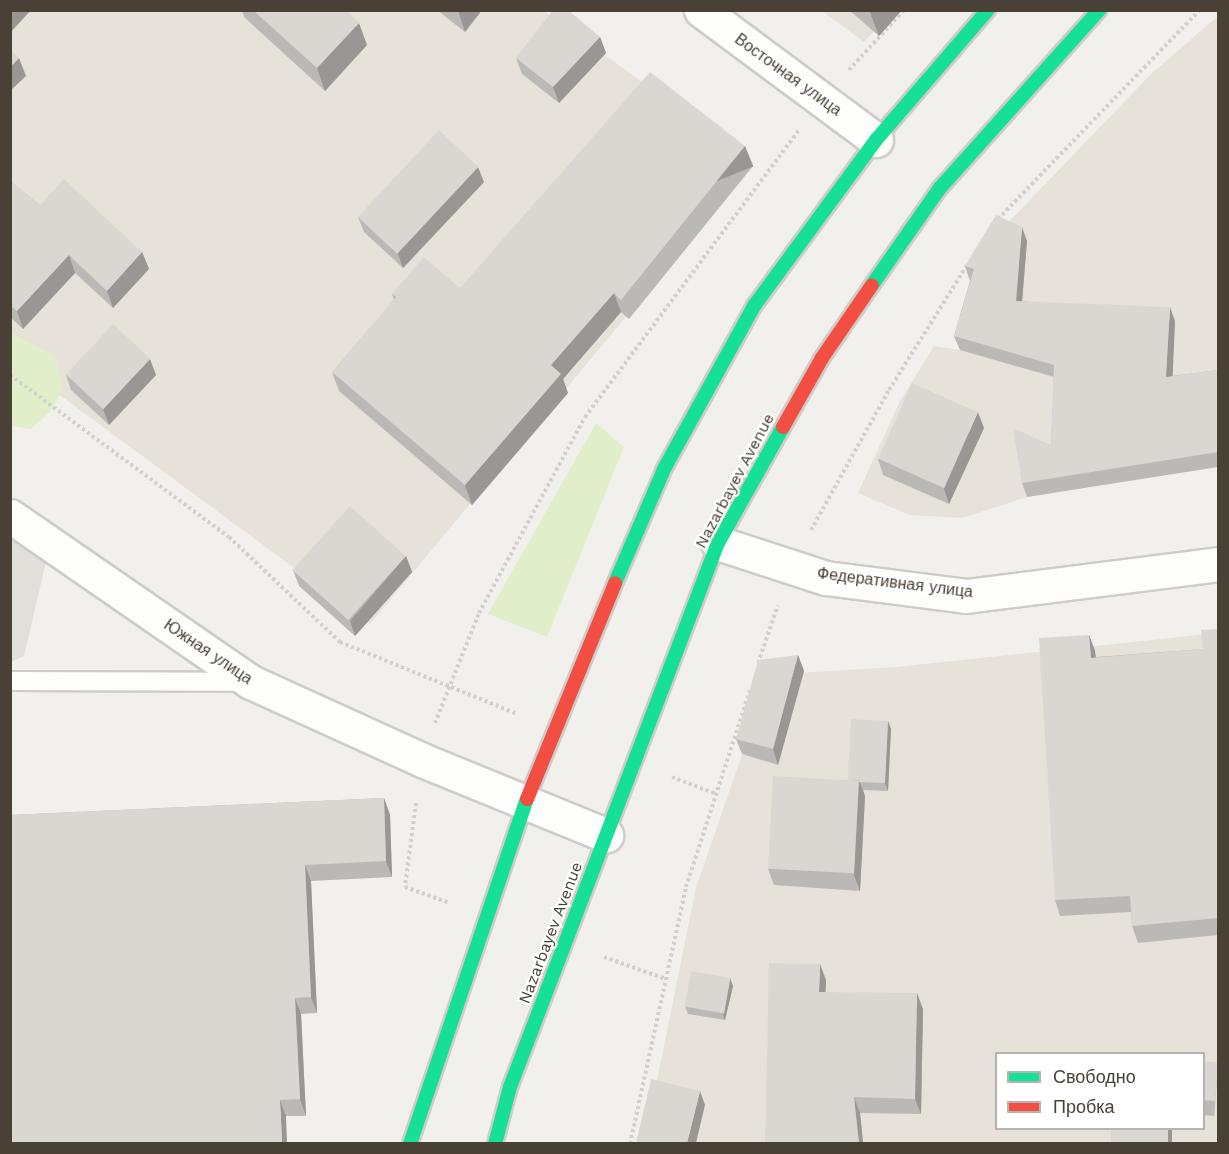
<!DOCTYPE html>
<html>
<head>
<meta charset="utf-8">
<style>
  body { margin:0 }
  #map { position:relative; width:1229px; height:1154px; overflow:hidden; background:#f2f0ec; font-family:"Work Sans",sans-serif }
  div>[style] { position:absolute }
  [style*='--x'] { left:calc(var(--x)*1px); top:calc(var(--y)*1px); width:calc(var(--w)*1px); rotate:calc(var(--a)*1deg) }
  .residential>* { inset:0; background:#e7e2d9 }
  .green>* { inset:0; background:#e0efc9 }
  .parking>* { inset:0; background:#e1dfda }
  .path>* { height:4px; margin-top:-2px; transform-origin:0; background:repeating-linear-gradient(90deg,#d2d0ca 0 3px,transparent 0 6px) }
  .roads { filter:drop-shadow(2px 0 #cfccc7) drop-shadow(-2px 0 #cfccc7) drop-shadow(0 2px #cfccc7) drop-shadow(0 -2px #cfccc7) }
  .lane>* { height:18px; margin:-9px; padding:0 9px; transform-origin:9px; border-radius:9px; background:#fdfdfc }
  .street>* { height:33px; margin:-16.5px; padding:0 16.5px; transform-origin:16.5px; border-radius:16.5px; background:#fdfdfc }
  .fast>* { height:14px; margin:-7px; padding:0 7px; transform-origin:7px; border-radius:7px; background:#16e098 }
  .jam>* { height:14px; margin:-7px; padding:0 7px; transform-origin:7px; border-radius:7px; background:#f24e42 }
  .wall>* { inset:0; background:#bbb9b5; transform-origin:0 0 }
  .shaded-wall>* { inset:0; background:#999693; transform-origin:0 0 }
  .building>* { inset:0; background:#dad7d2; transform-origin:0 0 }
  span { translate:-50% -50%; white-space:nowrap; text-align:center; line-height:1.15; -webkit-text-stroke:4.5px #fff; paint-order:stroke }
  .street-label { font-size:16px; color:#4a4136 }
  .frame { position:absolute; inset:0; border:12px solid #4a4136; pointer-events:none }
  .legend { position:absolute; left:995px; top:1052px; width:210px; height:78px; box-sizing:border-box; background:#fff; border:2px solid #b7b3af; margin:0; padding:8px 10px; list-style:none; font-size:18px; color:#4a4136 }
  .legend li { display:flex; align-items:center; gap:12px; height:30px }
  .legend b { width:30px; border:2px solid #b7b3af }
</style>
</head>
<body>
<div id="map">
  <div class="residential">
    <div style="clip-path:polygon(11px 11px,544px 11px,754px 163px,370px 624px,11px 359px)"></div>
    <div style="clip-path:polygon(822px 11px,893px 11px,864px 42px)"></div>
    <div style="clip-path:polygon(1218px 16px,1218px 466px,1027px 497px,962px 518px,909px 515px,858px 493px,900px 401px,934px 346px,960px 350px,979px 283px,970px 281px,1002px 229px,1151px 74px)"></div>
    <div style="clip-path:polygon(evenodd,1218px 633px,1218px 1143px,644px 1144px,696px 888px,742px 754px,764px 675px,896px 667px,1218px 633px,996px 1054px,1204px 1054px,1204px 1128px,996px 1128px,996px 1054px)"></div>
  </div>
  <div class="green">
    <div style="clip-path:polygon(11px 333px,55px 355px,63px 389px,50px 412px,31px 429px,11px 426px)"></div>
    <div style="clip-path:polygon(596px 423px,624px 447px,547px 637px,488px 614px)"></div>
  </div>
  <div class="parking">
    <div style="clip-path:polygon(10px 528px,48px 553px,24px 656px,11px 662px)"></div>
  </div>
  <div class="path">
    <div style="--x:849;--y:70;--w:81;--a:-47.5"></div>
    <div style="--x:998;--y:219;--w:291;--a:-46"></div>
    <div style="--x:10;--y:375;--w:272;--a:36.5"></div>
    <div style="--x:229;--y:537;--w:153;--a:43.4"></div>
    <div style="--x:340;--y:642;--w:189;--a:22.1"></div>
    <div style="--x:811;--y:530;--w:160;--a:-60.9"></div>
    <div style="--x:889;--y:390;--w:147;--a:-58"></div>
    <div style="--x:758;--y:663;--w:61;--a:-71"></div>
    <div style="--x:435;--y:723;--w:118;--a:-68.2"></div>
    <div style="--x:479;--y:613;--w:223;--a:-61.6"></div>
    <div style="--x:585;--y:417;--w:357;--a:-53.3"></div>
    <div style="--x:672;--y:777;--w:47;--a:21.1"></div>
    <div style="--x:416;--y:803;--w:85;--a:97.5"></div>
    <div style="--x:405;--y:887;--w:45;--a:19.7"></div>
    <div style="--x:604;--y:957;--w:66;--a:19.5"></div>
    <div style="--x:630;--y:1144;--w:263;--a:-77.7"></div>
    <div style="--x:686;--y:887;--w:210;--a:-72"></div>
  </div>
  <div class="roads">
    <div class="lane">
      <div style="--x:10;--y:681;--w:236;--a:0.2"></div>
    </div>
    <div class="street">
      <div style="--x:701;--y:10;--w:218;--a:36.6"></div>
      <div style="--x:10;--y:516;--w:293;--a:34.6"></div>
      <div style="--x:251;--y:682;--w:188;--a:24.5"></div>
      <div style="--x:422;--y:760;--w:199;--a:22.2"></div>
      <div style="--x:718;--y:543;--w:114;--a:18"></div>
      <div style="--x:826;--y:578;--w:141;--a:7.3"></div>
      <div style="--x:966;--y:596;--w:254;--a:-7.2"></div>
    </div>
    <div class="fast">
      <div style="--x:872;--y:285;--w:118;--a:-55"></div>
      <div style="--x:940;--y:188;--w:239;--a:-48.2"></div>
      <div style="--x:615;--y:583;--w:124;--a:-66.7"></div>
      <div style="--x:664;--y:469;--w:186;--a:-61.1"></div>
      <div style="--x:754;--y:306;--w:206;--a:-53.7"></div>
      <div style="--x:876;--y:140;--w:172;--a:-49.3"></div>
      <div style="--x:410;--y:1144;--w:364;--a:-71.3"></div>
      <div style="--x:495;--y:1144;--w:59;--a:-75.3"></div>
      <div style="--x:510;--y:1087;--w:582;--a:-69.08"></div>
      <div style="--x:718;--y:543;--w:133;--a:-60.7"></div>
    </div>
    <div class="jam">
      <div style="--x:783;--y:427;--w:79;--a:-60.5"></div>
      <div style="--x:822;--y:358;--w:88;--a:-55.6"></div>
      <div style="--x:527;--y:799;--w:233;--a:-67.8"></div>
    </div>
  </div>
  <div class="wall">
    <div style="clip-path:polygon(242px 10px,346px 10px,367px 45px,325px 91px,244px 17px)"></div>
    <div style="clip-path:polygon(437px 10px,482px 10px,465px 32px)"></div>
    <div style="clip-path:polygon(849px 10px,902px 10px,879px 36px)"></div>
    <div style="clip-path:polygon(600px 37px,606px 53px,559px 103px,522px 74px,516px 58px)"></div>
    <div style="clip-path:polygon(745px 146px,753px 166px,629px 319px,621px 312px,563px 379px,568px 393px,472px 505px,339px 391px,332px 372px,394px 300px,392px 294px,460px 288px)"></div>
    <div style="clip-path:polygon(10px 181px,40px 205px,142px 252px,149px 269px,113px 308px,75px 273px,23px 329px,10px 317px)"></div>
    <div style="clip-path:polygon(484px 182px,403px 268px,364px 232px,358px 217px)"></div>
    <div style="clip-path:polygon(1027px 241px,1022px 301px,1175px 321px,1172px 376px,1218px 370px,1218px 467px,1027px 497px,1022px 483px,1051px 445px,1054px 377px,960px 350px,954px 336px,970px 281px,965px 266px)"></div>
    <div style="clip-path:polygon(66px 375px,156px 375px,109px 425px,71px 390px)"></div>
    <div style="clip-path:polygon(984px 428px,949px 504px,883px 475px,878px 459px)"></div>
    <div style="clip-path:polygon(406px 556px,412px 572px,355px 636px,299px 586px,293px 570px)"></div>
    <div style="clip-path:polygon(1218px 629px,1218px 935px,1138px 943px,1132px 926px,1131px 912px,1060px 916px,1055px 900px,1089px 635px,1095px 651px,1096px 657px,1203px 649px)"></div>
    <div style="clip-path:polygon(798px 655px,804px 671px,778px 765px,742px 754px,736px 739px)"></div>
    <div style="clip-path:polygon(888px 721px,891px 729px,888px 791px,863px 790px,865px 796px,860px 891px,774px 885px,768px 869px,848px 780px)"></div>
    <div style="clip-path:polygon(384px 798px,390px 815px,392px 877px,311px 881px,317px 1013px,301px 1014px,306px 1116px,286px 1116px,10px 815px)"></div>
    <div style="clip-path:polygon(826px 980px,825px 992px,923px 1009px,921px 1114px,860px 1113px,863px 1143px,765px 1143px)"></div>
    <div style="clip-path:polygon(733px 986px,725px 1020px,688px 1014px,685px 1006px)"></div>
    <div style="left:1203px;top:1062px;width:15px;height:53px;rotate:4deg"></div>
  </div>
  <div class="shaded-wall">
    <div style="clip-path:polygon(11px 10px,31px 10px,10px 33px,10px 11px)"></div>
    <div style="clip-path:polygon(458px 10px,482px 10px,465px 32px)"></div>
    <div style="clip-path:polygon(869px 10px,902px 10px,879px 36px)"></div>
    <div style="clip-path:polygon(359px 23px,367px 45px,325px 91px,317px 68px)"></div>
    <div style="clip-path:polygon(600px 37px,606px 53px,559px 103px,553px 87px)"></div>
    <div style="clip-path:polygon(19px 58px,26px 76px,10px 91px,10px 67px)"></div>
    <div style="left:745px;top:146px;width:22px;height:198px;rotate:68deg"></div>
    <div style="clip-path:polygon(478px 167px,484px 182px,403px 268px,397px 252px)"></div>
    <div style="clip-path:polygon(1022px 227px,1027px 241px,1021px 315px,1016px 301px)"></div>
    <div style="clip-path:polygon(142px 252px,149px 269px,113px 308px,107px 291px)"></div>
    <div style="clip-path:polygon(69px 255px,75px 273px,23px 329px,17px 311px)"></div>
    <div style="clip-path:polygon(614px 293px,621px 312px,563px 379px,568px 393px,472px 505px,465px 485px,551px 365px)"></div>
    <div style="clip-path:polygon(1170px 307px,1175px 321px,1172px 391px,1166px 377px)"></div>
    <div style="clip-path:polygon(150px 359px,156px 375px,109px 425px,103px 409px)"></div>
    <div style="clip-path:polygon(978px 412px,984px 428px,949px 504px,944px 489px)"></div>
    <div style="clip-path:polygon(406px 556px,412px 572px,355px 636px,350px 621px)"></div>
    <div style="clip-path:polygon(1089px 635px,1095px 651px,1097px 674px,1091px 658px)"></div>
    <div style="clip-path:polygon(798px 655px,804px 671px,778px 765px,773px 749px)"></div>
    <div style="clip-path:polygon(888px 721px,891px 729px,888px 791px,885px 783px)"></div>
    <div style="clip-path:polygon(859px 780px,865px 796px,860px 891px,854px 875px)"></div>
    <div style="clip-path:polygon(384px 798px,390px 815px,392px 877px,386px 861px)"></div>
    <div style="clip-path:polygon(305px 865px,311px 881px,317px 1013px,311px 997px)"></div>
    <div style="clip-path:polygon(820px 964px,826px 980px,825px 1008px,819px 992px)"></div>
    <div style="clip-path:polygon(730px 978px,733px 986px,725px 1020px,722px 1012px)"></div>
    <div style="clip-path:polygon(917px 993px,923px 1009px,921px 1114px,915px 1099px)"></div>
    <div style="clip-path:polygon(295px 998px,301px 1014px,306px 1116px,300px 1099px)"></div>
    <div style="clip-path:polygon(1218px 1075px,1218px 1106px,1217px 1101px)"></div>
    <div style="clip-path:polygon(700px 1091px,705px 1105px,696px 1143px,687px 1143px)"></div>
    <div style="clip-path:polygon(854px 1097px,860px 1113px,863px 1143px,859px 1143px)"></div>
    <div style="clip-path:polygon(280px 1100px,286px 1116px,287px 1143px,282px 1143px)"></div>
    <div style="left:1168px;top:1128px;width:4px;height:15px"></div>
  </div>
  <div class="building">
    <div style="clip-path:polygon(253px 10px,346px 10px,359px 23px,317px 68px)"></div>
    <div style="clip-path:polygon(553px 10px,568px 10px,600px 37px,553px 87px,516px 58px)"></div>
    <div style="clip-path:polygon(10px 49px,19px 58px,10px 67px)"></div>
    <div style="clip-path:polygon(650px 72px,745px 146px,621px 300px,614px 293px,551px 365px,561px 374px,465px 485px,332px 372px,396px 297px,392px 294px,424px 257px,460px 288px)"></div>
    <div style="left:439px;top:130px;width:54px;height:119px;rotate:43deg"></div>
    <div style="clip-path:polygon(64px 179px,142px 252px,107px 291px,69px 255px,17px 311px,10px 305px,10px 181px,40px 205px)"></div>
    <div style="clip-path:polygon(996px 215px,1022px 227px,1016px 301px,1170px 307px,1166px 377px,1218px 370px,1218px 452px,1022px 483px,1013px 428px,1051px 445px,1054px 365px,954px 336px,974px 269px,965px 266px)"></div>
    <div style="left:113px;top:324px;width:51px;height:69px;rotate:43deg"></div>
    <div style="left:912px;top:383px;width:72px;height:83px;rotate:24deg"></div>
    <div style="left:350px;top:506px;width:75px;height:86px;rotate:42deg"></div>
    <div style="clip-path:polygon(1218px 629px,1218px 918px,1132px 926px,1130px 896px,1055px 900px,1039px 638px,1089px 635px,1091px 658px,1203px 649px,1201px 630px)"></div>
    <div style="clip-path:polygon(798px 655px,773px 749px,736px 739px,758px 660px)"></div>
    <div style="clip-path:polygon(851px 719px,888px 721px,885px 783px,859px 782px,859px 780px,848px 780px)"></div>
    <div style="left:773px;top:776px;width:86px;height:93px;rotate:3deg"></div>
    <div style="clip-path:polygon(384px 798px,386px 861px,305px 865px,311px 997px,295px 998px,300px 1099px,280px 1100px,282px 1143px,10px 1143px,10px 815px)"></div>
    <div style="clip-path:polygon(769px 963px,820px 964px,819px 992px,917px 993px,915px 1099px,854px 1097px,859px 1143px,765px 1143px)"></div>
    <div style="left:691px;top:971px;width:40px;height:36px;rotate:10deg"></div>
    <div style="left:1203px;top:1062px;width:15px;height:38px;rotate:4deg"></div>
    <div style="clip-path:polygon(651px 1079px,700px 1091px,687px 1143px,636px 1143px)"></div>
    <div style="left:1111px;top:1128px;width:57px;height:15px"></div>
  </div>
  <div class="street-label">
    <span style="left:788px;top:75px;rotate:36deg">Восточная улица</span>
    <span style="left:735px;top:481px;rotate:-62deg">Nazarbayev Avenue</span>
    <span style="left:895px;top:583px;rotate:7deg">Федеративная улица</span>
    <span style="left:208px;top:652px;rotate:34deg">Южная улица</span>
    <span style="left:551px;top:933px;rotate:-69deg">Nazarbayev Avenue</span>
  </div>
  <div class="frame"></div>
  <ul class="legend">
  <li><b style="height:8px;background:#16e098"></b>Свободно</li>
  <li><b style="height:8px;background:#f24e42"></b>Пробка</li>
  </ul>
</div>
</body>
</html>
